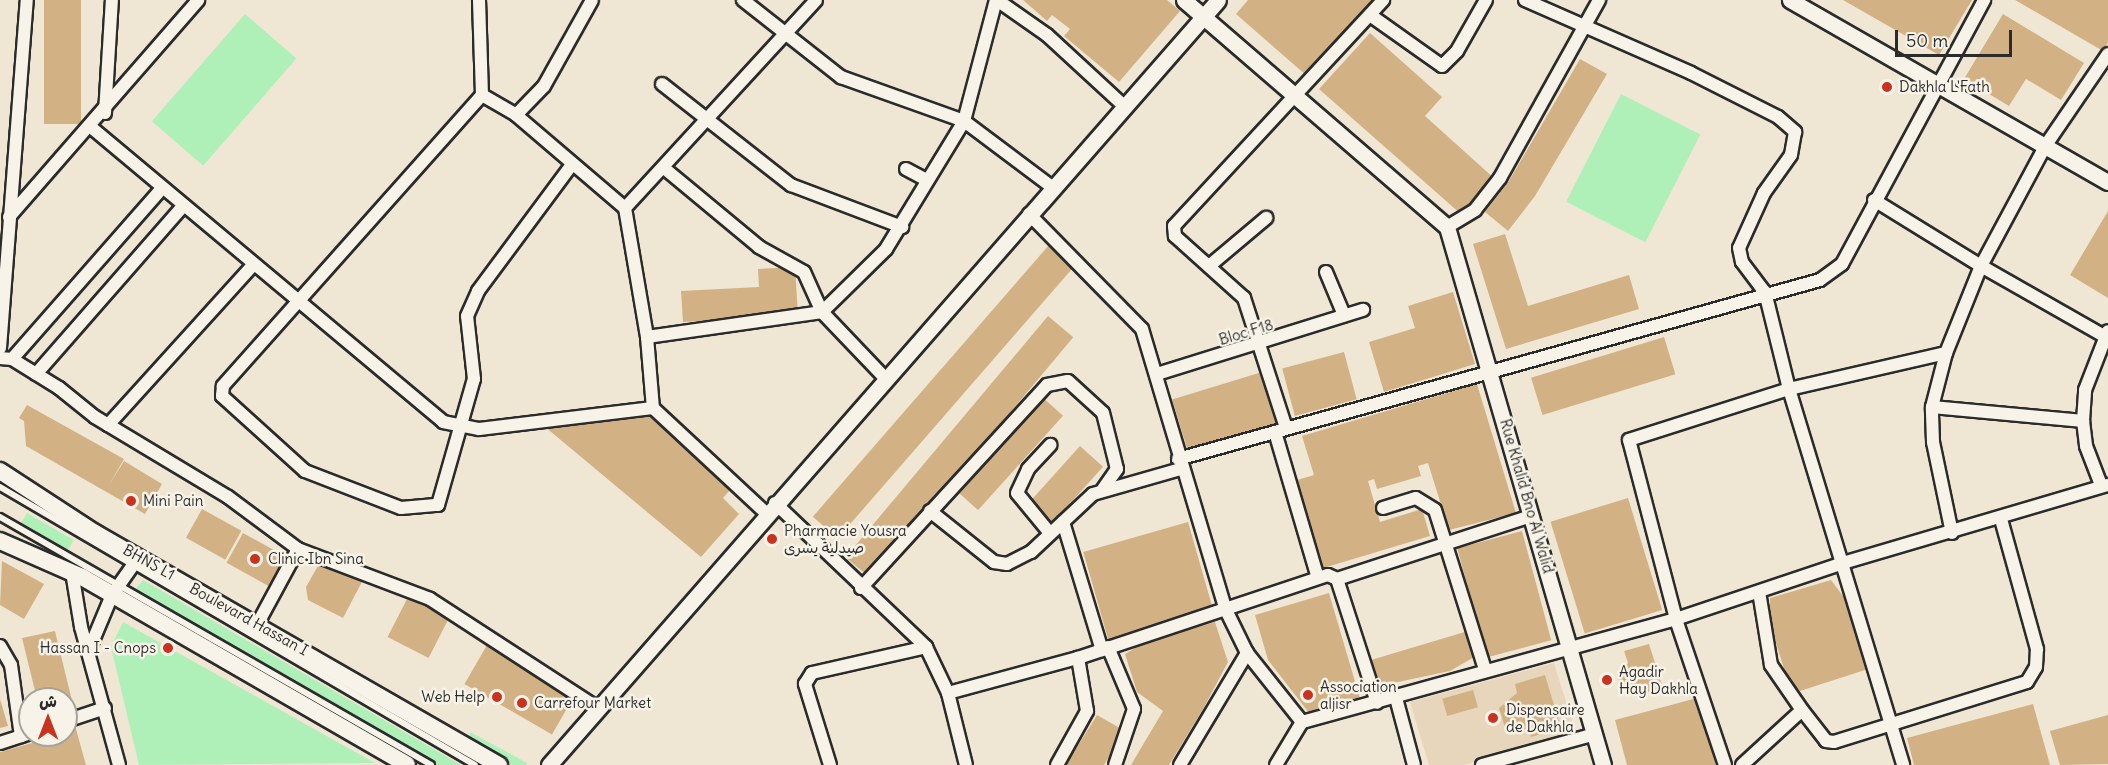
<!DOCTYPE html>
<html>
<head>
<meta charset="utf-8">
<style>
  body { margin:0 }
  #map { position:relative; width:2108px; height:765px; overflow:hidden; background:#f0e6d4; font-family:Delius,"Playpen Sans Arabic",sans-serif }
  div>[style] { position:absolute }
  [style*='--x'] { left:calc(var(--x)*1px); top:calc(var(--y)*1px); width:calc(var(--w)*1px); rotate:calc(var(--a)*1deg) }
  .built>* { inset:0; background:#e7d6bc }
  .green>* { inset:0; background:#aff0b8; transform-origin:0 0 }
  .building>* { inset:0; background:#d2b285; transform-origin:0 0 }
  .roads { filter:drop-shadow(2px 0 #2b2b2b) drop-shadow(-2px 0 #2b2b2b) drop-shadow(0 2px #2b2b2b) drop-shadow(0 -2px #2b2b2b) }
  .service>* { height:6px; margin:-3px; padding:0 3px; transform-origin:3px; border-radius:3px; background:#f7f3e8 }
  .minor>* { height:12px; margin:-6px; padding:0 6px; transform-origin:6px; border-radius:6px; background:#f7f3e8 }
  .tertiary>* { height:15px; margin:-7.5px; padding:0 7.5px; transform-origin:7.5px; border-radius:7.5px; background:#f7f3e8 }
  .secondary>* { height:16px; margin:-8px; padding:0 8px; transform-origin:8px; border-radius:8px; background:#f7f3e8 }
  .dots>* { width:16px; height:16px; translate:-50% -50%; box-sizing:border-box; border:3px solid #f7f3e8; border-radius:50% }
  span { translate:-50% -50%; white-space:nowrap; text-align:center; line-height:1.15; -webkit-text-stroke:5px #f7f3e8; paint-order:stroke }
  .poi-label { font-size:15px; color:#2b2b2b }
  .left { translate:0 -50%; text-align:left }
  .right { translate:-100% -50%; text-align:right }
  .street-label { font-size:15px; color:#2b2b2b }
  .north { position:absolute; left:18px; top:687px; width:60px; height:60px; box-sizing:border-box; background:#f7f3e8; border:2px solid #a5a39c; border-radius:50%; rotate:0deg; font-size:16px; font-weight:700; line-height:24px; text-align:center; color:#2b2b2b }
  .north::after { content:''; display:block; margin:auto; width:21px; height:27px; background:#c8321e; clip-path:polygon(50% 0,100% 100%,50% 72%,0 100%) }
  .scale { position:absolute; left:1895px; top:30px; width:117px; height:27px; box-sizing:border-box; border:3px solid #2b2b2b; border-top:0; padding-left:8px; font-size:18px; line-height:21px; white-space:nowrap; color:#2b2b2b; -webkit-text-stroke:4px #f7f3e8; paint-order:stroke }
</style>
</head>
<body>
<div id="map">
  <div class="built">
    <div style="clip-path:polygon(1554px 663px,1576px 734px,1464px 765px,1429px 765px,1410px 702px)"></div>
  </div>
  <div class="green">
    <div style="left:245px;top:14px;width:68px;height:142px;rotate:41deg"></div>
    <div style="left:1621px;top:94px;width:89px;height:121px;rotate:27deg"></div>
    <div style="left:27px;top:513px;width:54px;height:16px;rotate:30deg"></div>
    <div style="clip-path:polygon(143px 580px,461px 765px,433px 765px,131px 595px)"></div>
    <div style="clip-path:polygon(123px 622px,375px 763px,139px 765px,111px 647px)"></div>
    <div style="clip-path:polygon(470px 732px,527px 763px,526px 765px,512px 765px,469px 742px)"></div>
  </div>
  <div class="building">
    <div style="left:44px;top:0;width:37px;height:124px"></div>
    <div style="clip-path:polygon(1023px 0,1167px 0,1180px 11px,1119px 82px,1064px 36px,1070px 29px,1052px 15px,1047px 21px)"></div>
    <div style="clip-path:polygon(1248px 0,1373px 0,1307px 76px,1236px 14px)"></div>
    <div style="clip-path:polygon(1843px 0,1972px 0,1939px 55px)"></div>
    <div style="clip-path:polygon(2015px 0,2108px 0,2108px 42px,2103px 51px)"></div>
    <div style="clip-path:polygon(2003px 14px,2084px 63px,2061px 100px,2026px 79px,2009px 106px,1964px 79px)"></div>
    <div style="clip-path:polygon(1370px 33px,1442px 97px,1425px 116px,1495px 179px,1462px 215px,1319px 89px)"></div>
    <div style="clip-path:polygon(1580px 59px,1607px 74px,1535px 196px,1508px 231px,1485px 212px,1509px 181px)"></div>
    <div style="clip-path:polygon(2108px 211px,2108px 298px,2070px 275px)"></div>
    <div style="clip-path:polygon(1505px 234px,1528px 306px,1629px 275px,1639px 309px,1506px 349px,1473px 244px)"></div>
    <div style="left:1049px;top:245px;width:33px;height:360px;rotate:41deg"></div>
    <div style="clip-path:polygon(795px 267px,798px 315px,683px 322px,681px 291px,759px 287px,758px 269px)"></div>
    <div style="clip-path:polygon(1453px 292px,1475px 364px,1384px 392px,1369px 342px,1415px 328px,1408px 306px)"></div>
    <div style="left:1048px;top:316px;width:33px;height:315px;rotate:40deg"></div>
    <div style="left:1664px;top:337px;width:39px;height:139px;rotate:73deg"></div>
    <div style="left:1344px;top:352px;width:49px;height:64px;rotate:75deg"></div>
    <div style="left:1262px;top:372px;width:53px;height:94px;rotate:73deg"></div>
    <div style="clip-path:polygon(1477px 384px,1516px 513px,1449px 530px,1428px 463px,1418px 466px,1421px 476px,1377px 489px,1374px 479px,1368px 481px,1380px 522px,1422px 509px,1430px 536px,1320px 569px,1294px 481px,1314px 475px,1302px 436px)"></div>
    <div style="left:1040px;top:395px;width:31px;height:127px;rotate:42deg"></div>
    <div style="clip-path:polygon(27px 405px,124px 459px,109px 485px,124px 461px,162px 484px,145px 514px,26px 446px,24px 421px,19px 418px)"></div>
    <div style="clip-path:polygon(651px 415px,731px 489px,723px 498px,739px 514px,701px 557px,544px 426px)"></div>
    <div style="left:1080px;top:446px;width:31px;height:76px;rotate:42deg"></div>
    <div style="left:1628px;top:498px;width:117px;height:81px;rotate:73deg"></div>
    <div style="left:202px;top:509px;width:45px;height:33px;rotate:29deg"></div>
    <div style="left:1188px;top:522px;width:93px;height:109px;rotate:74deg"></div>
    <div style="left:1522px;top:531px;width:113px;height:67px;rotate:75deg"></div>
    <div style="left:243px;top:533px;width:48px;height:34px;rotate:29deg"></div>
    <div style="clip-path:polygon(2px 561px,44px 584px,24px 619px,0 605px)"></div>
    <div style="clip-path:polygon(319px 564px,365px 576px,343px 618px,308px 600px,306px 587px)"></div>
    <div style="clip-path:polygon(1831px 580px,1846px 600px,1868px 669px,1800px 691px,1786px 675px,1770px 624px,1770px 598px)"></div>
    <div style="clip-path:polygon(1329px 593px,1361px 702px,1313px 718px,1268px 660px,1255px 615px)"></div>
    <div style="left:408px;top:597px;width:46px;height:45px;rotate:27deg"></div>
    <div style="clip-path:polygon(1215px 622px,1228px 662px,1203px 709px,1169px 765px,1131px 765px,1163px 711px,1137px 692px,1125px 654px,1145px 642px)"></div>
    <div style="clip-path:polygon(55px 631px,74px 709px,66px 711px,66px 699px,37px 699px,22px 638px)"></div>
    <div style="clip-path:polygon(1468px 631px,1476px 656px,1450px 671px,1379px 686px,1371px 660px)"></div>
    <div style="clip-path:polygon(1649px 644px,1663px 688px,1638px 696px,1636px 687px,1620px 684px,1617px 675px,1628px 663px,1624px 651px)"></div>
    <div style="left:487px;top:645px;width:101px;height:45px;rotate:30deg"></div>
    <div style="clip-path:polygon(1545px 675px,1561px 728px,1531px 737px,1529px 730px,1505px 728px,1499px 708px,1517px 693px,1515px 684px)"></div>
    <div style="left:1473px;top:690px;width:18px;height:32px;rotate:74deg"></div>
    <div style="clip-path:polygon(1697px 698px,1716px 765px,1627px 765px,1615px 720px)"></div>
    <div style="clip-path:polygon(0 699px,8px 726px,0 728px)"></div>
    <div style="clip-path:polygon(2033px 704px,2050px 765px,1914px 765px,1907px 738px)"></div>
    <div style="clip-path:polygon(1097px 715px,1125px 731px,1116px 746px,1104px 765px,1066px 765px)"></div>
    <div style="clip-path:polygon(2108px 715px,2108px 764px,2060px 765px,2050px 731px)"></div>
    <div style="clip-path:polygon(74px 722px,86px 765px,0 765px,0 752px,32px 743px,30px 735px,66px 735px,66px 724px)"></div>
  </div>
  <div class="roads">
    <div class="service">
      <div style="--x:0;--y:487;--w:550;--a:30.34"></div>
      <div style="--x:0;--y:517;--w:497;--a:29.9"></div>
    </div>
    <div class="minor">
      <div style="--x:479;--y:0;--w:95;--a:88.2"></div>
      <div style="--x:482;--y:95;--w:390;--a:131.7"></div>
      <div style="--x:223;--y:386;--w:10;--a:96"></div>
      <div style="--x:222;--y:396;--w:112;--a:42.1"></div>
      <div style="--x:305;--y:471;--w:103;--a:21.1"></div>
      <div style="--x:401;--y:508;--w:37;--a:-5"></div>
      <div style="--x:438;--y:505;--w:131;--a:-74.1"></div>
      <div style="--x:474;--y:379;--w:63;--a:-96.3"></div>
      <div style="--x:467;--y:316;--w:27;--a:-66"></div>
      <div style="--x:478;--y:291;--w:156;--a:-53.4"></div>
      <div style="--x:743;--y:0;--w:125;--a:38.2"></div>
      <div style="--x:841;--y:77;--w:131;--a:19.7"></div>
      <div style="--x:964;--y:121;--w:110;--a:36.9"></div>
      <div style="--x:997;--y:0;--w:61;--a:35"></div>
      <div style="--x:1047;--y:35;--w:105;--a:42.7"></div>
      <div style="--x:1525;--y:0;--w:181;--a:23.7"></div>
      <div style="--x:1691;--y:73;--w:97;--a:26.8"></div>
      <div style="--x:1778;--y:117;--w:23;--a:41"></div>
      <div style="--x:1795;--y:132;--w:23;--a:100"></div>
      <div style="--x:1791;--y:155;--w:47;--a:125.4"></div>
      <div style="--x:1764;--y:193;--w:60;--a:114.4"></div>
      <div style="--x:1739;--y:248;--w:14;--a:78"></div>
      <div style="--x:1742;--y:262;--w:38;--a:53"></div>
      <div style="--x:1765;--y:292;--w:100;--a:76.1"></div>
      <div style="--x:1789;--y:389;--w:393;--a:73.1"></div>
      <div style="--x:1370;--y:15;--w:88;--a:35.3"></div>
      <div style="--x:1442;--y:66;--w:21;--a:-45"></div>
      <div style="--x:1457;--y:51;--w:59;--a:-60.4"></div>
      <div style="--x:662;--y:84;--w:164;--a:38.1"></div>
      <div style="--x:791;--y:185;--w:119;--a:20.7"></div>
      <div style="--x:482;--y:95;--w:39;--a:30"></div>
      <div style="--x:516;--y:115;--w:143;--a:40.5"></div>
      <div style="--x:625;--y:208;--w:131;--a:80.3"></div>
      <div style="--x:647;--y:337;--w:71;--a:85.2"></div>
      <div style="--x:653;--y:408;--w:156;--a:42.9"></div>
      <div style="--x:105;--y:113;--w:113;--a:-86.5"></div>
      <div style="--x:516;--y:115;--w:40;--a:-46"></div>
      <div style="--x:544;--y:86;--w:98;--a:-60.8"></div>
      <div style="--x:92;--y:128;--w:458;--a:39.9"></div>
      <div style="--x:443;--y:422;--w:37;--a:11"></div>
      <div style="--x:479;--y:429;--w:175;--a:-6.9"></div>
      <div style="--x:664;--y:168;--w:124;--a:39.7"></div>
      <div style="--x:759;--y:247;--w:51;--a:29.1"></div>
      <div style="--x:804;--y:272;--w:44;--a:65.8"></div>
      <div style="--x:822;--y:312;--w:90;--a:-44.5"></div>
      <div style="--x:886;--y:249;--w:150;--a:-58.6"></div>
      <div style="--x:964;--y:121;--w:125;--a:-75.2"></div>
      <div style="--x:906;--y:169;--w:24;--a:28"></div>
      <div style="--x:1874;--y:200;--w:126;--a:31.7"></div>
      <div style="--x:1981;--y:266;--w:137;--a:-61.8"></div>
      <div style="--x:2046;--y:145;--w:110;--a:-55.7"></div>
      <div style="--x:625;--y:208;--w:282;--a:-47.4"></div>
      <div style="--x:1029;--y:214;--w:161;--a:45.5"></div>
      <div style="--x:1142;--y:329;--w:291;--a:73.4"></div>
      <div style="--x:1225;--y:608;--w:50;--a:63.9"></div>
      <div style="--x:1247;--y:653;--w:88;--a:51.4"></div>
      <div style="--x:9;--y:217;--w:288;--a:-48.9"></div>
      <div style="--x:1447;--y:227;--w:33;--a:-31"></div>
      <div style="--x:1475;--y:210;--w:41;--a:-52"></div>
      <div style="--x:1500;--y:178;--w:204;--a:-60.9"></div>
      <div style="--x:1209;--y:266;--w:75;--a:-40.1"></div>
      <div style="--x:1326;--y:272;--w:47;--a:67.3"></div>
      <div style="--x:647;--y:337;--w:177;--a:-8.1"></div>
      <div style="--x:822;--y:312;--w:91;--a:46.3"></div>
      <div style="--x:0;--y:348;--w:349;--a:-85.6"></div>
      <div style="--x:0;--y:358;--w:12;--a:5"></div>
      <div style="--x:12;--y:359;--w:55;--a:31.7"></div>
      <div style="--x:59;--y:388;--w:46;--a:38.9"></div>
      <div style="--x:95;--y:417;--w:155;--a:31"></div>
      <div style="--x:228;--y:497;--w:87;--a:36.6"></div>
      <div style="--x:298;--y:549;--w:141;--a:20.7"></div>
      <div style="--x:430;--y:599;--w:200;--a:33"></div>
      <div style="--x:12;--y:359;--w:227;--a:-48.7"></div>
      <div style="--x:36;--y:374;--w:222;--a:-48.8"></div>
      <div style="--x:1157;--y:374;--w:216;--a:-17.3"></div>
      <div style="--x:1932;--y:407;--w:152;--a:5.3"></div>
      <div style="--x:2083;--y:421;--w:25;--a:83"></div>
      <div style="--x:2086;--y:446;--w:42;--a:69"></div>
      <div style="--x:2083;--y:421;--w:31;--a:-86"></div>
      <div style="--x:2085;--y:390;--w:63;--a:-68.7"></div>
      <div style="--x:108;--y:425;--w:217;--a:-47.8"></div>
      <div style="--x:1286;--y:428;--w:137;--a:-107.9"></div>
      <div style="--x:1244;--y:298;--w:93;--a:-138.1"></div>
      <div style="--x:1175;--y:236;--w:10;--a:-96"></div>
      <div style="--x:1174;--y:226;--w:308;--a:-47.2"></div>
      <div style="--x:1275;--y:432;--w:149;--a:73.6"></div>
      <div style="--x:1178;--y:459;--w:666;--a:-15.58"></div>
      <div style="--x:1820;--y:280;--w:27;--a:-36"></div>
      <div style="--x:1842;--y:264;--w:300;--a:-61.7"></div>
      <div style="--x:775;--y:503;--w:209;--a:43.6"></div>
      <div style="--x:926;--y:647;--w:51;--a:64.4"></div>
      <div style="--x:948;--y:693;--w:135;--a:-15.1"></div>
      <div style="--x:1078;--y:658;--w:263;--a:-18.4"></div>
      <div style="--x:1328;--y:575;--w:10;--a:24"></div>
      <div style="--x:1337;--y:579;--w:130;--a:72.1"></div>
      <div style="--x:1383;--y:508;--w:34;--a:-17"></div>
      <div style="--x:1416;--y:498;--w:22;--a:32"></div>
      <div style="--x:1435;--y:510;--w:168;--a:72.6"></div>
      <div style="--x:930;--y:511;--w:82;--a:38.6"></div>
      <div style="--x:994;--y:562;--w:13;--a:9"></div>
      <div style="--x:1007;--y:564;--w:27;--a:-27"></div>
      <div style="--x:1031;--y:552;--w:85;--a:-43.1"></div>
      <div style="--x:1093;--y:494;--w:91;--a:-15.9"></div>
      <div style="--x:1063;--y:522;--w:134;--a:73.1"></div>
      <div style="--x:1049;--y:532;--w:50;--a:-129.4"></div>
      <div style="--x:1017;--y:493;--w:26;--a:-65"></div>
      <div style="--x:1028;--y:469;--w:33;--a:-47"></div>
      <div style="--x:1952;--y:533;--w:93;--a:-101.8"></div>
      <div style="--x:1933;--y:442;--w:35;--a:-92"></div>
      <div style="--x:1932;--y:407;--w:56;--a:-75.5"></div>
      <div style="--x:1946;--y:353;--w:94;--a:-68.1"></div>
      <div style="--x:1981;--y:266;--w:146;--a:29.6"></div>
      <div style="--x:72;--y:572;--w:56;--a:80.7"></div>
      <div style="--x:81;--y:627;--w:143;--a:74.6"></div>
      <div style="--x:1337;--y:579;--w:204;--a:-18"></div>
      <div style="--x:861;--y:588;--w:275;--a:-47.5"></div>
      <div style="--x:1047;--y:385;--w:21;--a:-11"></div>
      <div style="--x:1068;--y:381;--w:47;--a:42.4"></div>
      <div style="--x:1103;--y:413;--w:58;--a:76"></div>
      <div style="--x:1117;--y:469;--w:24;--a:125"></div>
      <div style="--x:258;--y:623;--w:84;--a:-61.6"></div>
      <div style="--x:0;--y:646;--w:22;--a:60"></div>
      <div style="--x:11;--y:665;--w:72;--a:82"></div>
      <div style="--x:1108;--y:647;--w:67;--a:67.2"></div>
      <div style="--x:1134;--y:709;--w:59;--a:108.7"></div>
      <div style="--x:89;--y:650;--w:60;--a:-67.3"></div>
      <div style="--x:112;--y:595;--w:45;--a:-54.9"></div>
      <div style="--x:948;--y:693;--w:74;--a:76"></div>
      <div style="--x:1396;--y:698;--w:69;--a:75"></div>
      <div style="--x:1802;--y:710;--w:39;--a:52"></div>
      <div style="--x:1826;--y:741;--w:8;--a:7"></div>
      <div style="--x:1834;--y:742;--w:202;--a:-17.3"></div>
      <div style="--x:2027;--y:682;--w:17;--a:-59"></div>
      <div style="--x:2036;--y:667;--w:18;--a:-87"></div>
      <div style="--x:2037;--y:649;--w:135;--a:-105.5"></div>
      <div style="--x:66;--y:721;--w:41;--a:-18.4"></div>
      <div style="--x:0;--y:743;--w:32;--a:-18"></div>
      <div style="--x:830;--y:765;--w:85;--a:-107.2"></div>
      <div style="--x:805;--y:684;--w:13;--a:-58"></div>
      <div style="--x:812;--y:673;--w:117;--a:-12.8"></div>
      <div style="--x:1057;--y:765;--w:62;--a:-60.9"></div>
      <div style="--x:1087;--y:711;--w:54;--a:-99.6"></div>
      <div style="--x:1180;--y:765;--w:131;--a:-59.1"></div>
      <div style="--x:1276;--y:765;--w:50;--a:-58.8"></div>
      <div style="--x:1302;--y:722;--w:388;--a:-15.4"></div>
      <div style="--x:1676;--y:619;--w:179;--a:-18.5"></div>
      <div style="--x:1846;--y:562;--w:273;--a:-16.4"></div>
      <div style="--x:1482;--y:765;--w:117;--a:-15.3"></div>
      <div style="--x:1725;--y:765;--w:154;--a:-108.6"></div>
      <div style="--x:1676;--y:619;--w:185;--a:-104.7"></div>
      <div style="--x:1629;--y:440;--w:168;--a:-17.7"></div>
      <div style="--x:1789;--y:389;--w:161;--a:-12.9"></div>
      <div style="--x:1742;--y:765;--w:81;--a:-42.5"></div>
      <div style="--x:1802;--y:710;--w:55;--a:-124.6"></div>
      <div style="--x:1771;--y:665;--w:74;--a:-99.3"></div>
    </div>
    <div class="tertiary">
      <div style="--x:1184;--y:0;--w:347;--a:40.8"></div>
      <div style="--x:1447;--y:227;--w:560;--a:73.83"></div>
      <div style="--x:1790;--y:0;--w:366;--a:29.8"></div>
      <div style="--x:549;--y:765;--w:1016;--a:-48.83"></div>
    </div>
    <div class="secondary">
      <div style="--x:0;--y:471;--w:113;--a:33.1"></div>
      <div style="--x:95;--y:533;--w:466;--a:29.9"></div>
      <div style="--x:0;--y:541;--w:90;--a:23.7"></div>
      <div style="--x:82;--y:577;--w:375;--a:30"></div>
    </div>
  </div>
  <div class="dots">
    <div style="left:1887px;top:87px;background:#c8321e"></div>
    <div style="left:131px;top:501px;background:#c8321e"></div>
    <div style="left:772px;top:539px;background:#c8321e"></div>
    <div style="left:255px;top:559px;background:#c8321e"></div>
    <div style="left:168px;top:648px;background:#c8321e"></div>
    <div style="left:1607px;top:680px;background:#c8321e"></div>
    <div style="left:1308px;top:695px;background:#c8321e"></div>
    <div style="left:497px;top:697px;background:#c8321e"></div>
    <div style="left:522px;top:703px;background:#c8321e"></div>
    <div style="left:1493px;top:718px;background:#c8321e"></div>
  </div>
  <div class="poi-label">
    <span class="left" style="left:1899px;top:87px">Dakhla L'Fath</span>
    <span class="left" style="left:143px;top:501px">Mini Pain</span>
    <span class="left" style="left:784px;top:539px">Pharmacie Yousra<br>صيدلية يسرى</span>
    <span class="left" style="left:268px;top:559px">Clinic Ibn Sina</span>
    <span class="right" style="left:156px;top:648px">Hassan I - Cnops</span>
    <span class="left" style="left:1619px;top:680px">Agadir<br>Hay Dakhla</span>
    <span class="left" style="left:1320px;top:695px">Association<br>aljisr</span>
    <span class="right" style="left:485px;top:697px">Web Help</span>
    <span class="left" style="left:534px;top:703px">Carrefour Market</span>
    <span class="left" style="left:1506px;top:718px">Dispensaire<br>de Dakhla</span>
  </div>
  <div class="street-label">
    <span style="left:1246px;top:332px;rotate:-17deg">Bloc F18</span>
    <span style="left:1527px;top:496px;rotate:74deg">Rue Khalid Bno Al Walid</span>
    <span style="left:149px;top:562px;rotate:29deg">BHNS L1</span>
    <span style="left:249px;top:619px;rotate:29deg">Boulevard Hassan I</span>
  </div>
  <div class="north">ش</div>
  <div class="scale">50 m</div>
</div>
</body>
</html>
